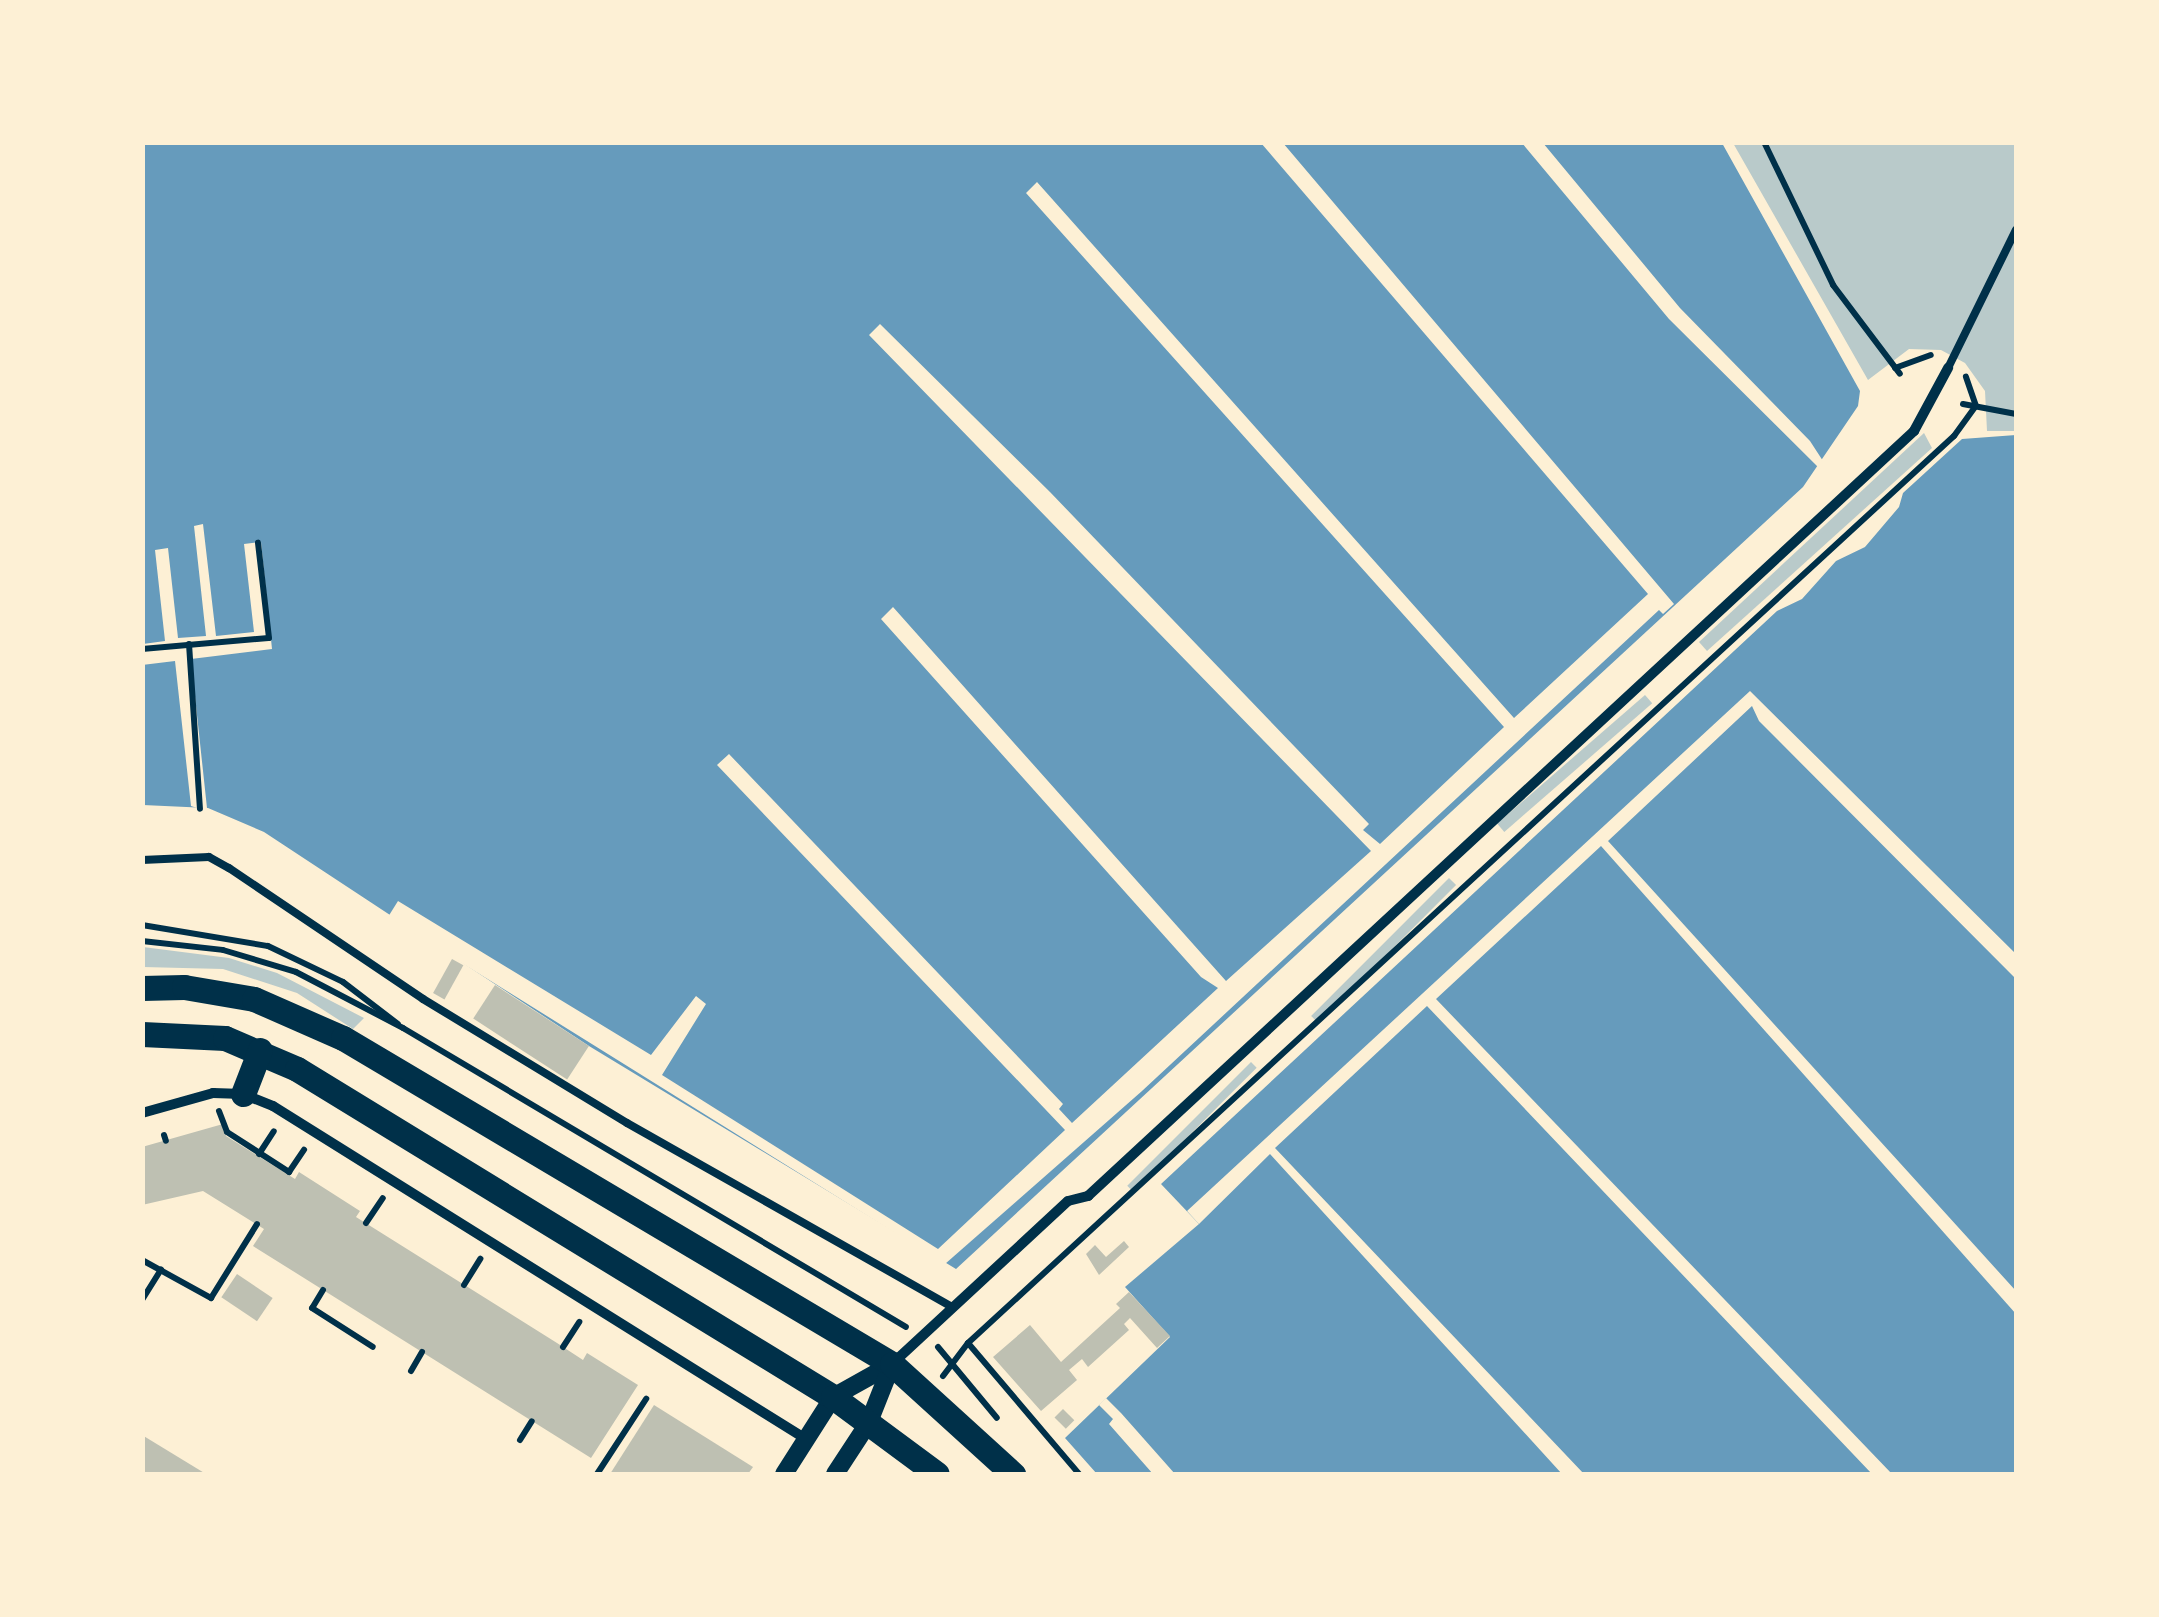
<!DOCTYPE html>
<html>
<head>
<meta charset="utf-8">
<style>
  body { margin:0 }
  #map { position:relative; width:2159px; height:1617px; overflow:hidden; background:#fdf0d5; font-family:Raleway,sans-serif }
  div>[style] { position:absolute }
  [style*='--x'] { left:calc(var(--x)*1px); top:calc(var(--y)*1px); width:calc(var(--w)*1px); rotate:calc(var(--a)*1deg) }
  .green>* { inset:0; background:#b9caca; transform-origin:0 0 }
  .water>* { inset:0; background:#669bbc }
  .pier>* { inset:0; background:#fdf0d5 }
  .building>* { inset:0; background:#bec0b2; transform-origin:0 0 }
  .path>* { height:6px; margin:-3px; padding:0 3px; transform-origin:3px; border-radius:3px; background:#003049 }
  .service>* { height:8px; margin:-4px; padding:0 4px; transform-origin:4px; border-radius:4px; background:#003049 }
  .minor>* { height:10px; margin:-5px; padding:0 5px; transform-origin:5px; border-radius:5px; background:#003049 }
  .tertiary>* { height:18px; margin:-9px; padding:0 9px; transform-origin:9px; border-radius:9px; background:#003049 }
  .primary>* { height:25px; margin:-12.5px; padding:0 12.5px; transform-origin:12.5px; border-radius:12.5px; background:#003049 }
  span { translate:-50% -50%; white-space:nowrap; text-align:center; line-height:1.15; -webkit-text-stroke:8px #fdf0d5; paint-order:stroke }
  .frame { position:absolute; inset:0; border:145px solid #fdf0d5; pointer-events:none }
</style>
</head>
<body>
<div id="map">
  <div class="green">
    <div style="clip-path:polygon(1733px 143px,2016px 143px,2016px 431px,1987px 431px,1985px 391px,1965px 363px,1941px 350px,1909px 349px,1868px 380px)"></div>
    <div style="clip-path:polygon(1924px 433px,1932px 448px,1707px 651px,1699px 642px)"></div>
    <div style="left:1645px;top:695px;width:11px;height:196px;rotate:49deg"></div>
    <div style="left:1449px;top:878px;width:10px;height:195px;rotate:45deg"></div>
    <div style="clip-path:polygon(143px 947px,229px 958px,277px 973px,364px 1018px,353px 1029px,297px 993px,223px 969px,143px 967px)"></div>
    <div style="left:1251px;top:1062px;width:8px;height:175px;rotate:45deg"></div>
  </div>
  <div class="water">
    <div style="clip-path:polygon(142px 143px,1722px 143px,1860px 391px,1858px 406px,1803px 487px,956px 1269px,589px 1046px,264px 832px,208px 808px,143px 805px)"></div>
    <div style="clip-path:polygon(2016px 435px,2016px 1474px,1097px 1474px,1065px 1438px,1170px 1337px,1125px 1287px,1199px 1224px,1161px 1184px,1777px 611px,1802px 599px,1836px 561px,1865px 547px,1899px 507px,1903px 493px,1962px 439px)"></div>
  </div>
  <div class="pier">
    <div style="clip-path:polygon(1261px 143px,1283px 143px,1674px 604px,1663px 614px,1659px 610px,1142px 1091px,945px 1264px,388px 917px,398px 901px,651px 1055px,696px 996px,706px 1004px,662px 1075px,938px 1249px,1065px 1130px,717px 765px,729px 754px,1063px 1104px,1059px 1109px,1072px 1123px,1218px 988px,1201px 977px,881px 619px,893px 607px,1226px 981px,1371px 851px,869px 335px,880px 324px,1050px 492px,1369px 824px,1363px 830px,1380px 844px,1504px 727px,1026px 193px,1037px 182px,1514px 718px,1648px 594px)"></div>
    <div style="clip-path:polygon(1522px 143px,1543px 143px,1680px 308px,1810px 441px,1823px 461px,1820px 469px,1669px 319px)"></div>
    <div style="clip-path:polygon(203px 524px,216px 636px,254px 632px,244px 544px,261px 542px,272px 649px,191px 659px,207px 808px,200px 809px,191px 806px,175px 661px,142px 665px,143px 644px,165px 641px,155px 550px,168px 548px,178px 638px,206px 636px,194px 526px)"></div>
    <div style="clip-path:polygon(1750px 691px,2016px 954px,2016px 979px,1759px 721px,1752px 706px,1608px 841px,2016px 1291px,2016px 1314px,1601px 846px,1436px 999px,1892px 1474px,1872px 1474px,1427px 1006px,1275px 1148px,1584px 1474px,1562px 1474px,1270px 1154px,1199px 1224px,1187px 1211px)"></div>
    <div style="clip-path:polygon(1106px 1398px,1121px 1413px,1175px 1474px,1153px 1474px,1109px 1424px,1113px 1419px,1099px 1405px)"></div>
  </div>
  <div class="building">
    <div style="left:452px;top:959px;width:13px;height:39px;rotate:29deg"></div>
    <div style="left:495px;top:985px;width:112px;height:40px;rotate:33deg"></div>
    <div style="clip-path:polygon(223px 1124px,226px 1136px,295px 1179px,299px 1172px,360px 1211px,356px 1217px,557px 1343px,583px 1360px,587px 1353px,638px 1385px,591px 1458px,253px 1246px,264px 1229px,203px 1191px,142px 1205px,142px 1147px)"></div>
    <div style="clip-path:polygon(1124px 1241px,1129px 1247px,1099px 1275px,1086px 1254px,1095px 1245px,1106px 1257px)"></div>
    <div style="left:237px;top:1274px;width:43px;height:28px;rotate:34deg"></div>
    <div style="clip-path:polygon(1129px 1292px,1170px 1336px,1157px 1348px,1130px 1318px,1124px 1324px,1129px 1330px,1088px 1367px,1082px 1359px,1069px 1370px,1077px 1380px,1041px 1411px,993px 1357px,1030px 1325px,1061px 1362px,1120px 1308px,1116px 1304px)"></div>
    <div style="clip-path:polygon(654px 1405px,753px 1467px,748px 1474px,610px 1474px)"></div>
    <div style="left:1063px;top:1409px;width:16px;height:12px;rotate:45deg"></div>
    <div style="clip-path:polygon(142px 1435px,206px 1474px,142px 1474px)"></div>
  </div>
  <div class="path">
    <div style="--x:1764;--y:142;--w:159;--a:64.2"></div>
    <div style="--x:1833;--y:285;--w:111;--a:53"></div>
    <div style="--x:1895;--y:368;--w:38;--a:-20"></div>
    <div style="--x:1963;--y:404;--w:54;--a:10.7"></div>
    <div style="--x:189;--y:644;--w:165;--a:86.2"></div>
    <div style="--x:142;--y:649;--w:127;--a:-5"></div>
    <div style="--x:269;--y:638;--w:96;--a:-96.6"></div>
    <div style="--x:142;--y:925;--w:128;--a:9.5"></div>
    <div style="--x:268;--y:946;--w:83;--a:25.6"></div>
    <div style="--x:343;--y:982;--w:69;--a:37.4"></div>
    <div style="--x:142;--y:941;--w:81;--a:6.3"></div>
    <div style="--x:223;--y:950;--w:76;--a:16.8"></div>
    <div style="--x:296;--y:972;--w:121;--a:27.6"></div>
    <div style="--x:403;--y:1028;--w:585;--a:30.73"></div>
    <div style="--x:219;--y:1111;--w:22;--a:69"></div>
    <div style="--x:227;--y:1132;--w:74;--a:32.8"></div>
    <div style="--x:164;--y:1135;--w:6;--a:72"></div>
    <div style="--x:259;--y:1154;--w:27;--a:-57"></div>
    <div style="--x:289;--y:1172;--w:27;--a:-56"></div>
    <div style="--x:366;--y:1223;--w:30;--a:-56"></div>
    <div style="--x:142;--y:1260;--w:79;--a:28.8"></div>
    <div style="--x:211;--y:1298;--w:87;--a:-58.1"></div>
    <div style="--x:464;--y:1285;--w:31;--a:-58"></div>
    <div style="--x:323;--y:1290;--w:21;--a:121"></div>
    <div style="--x:312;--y:1308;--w:72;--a:32.6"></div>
    <div style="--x:142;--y:1300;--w:36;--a:-58"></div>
    <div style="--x:968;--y:1343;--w:1340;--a:-42.61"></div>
    <div style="--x:1954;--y:436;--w:37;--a:-54"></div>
    <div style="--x:1976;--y:406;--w:31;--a:-109"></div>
    <div style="--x:563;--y:1347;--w:30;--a:-57"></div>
    <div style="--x:938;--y:1347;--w:92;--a:50.3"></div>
    <div style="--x:411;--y:1371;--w:22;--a:-60"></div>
    <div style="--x:943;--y:1376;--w:41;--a:-52.9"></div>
    <div style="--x:968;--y:1343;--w:172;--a:49.7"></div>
    <div style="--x:520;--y:1440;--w:22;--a:-58"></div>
    <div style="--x:597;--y:1474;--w:90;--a:-56.8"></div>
  </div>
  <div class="service">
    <div style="--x:1948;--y:368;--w:154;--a:-63.8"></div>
    <div style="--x:142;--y:860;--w:67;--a:-2.6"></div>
    <div style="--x:209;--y:857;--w:23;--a:29"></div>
    <div style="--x:229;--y:868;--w:234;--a:34"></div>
    <div style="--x:423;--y:999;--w:239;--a:31.3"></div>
    <div style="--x:627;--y:1123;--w:373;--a:29.5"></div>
  </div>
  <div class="minor">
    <div style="--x:142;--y:1113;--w:74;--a:-15.7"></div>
    <div style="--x:213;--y:1093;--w:30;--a:2"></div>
    <div style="--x:243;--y:1094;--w:32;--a:22"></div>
    <div style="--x:273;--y:1106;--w:628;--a:32"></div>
    <div style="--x:893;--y:1363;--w:238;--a:-42.8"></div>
    <div style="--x:1068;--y:1201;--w:21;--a:-14"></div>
    <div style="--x:1088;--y:1196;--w:1126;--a:-42.8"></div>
    <div style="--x:1914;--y:431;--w:72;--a:-61.6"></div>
  </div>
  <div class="tertiary">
    <div style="--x:784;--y:1474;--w:91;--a:-57.5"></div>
    <div style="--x:833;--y:1397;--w:68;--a:-29.2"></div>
    <div style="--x:835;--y:1474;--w:62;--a:-56.8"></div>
    <div style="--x:869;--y:1422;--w:62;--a:-68.4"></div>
  </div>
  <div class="primary">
    <div style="--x:142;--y:988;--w:42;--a:-1.4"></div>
    <div style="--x:184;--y:987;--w:71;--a:9.7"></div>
    <div style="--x:254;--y:999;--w:97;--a:23.7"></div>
    <div style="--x:343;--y:1038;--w:638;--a:30.7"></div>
    <div style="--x:892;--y:1364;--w:164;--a:42.3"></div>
    <div style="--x:142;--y:1034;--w:83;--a:2.8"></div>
    <div style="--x:225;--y:1038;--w:78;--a:23.3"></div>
    <div style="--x:297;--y:1069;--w:628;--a:31.46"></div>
    <div style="--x:833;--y:1397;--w:129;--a:36.5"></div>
    <div style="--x:243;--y:1094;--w:47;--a:-68.9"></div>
  </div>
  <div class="frame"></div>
</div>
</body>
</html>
